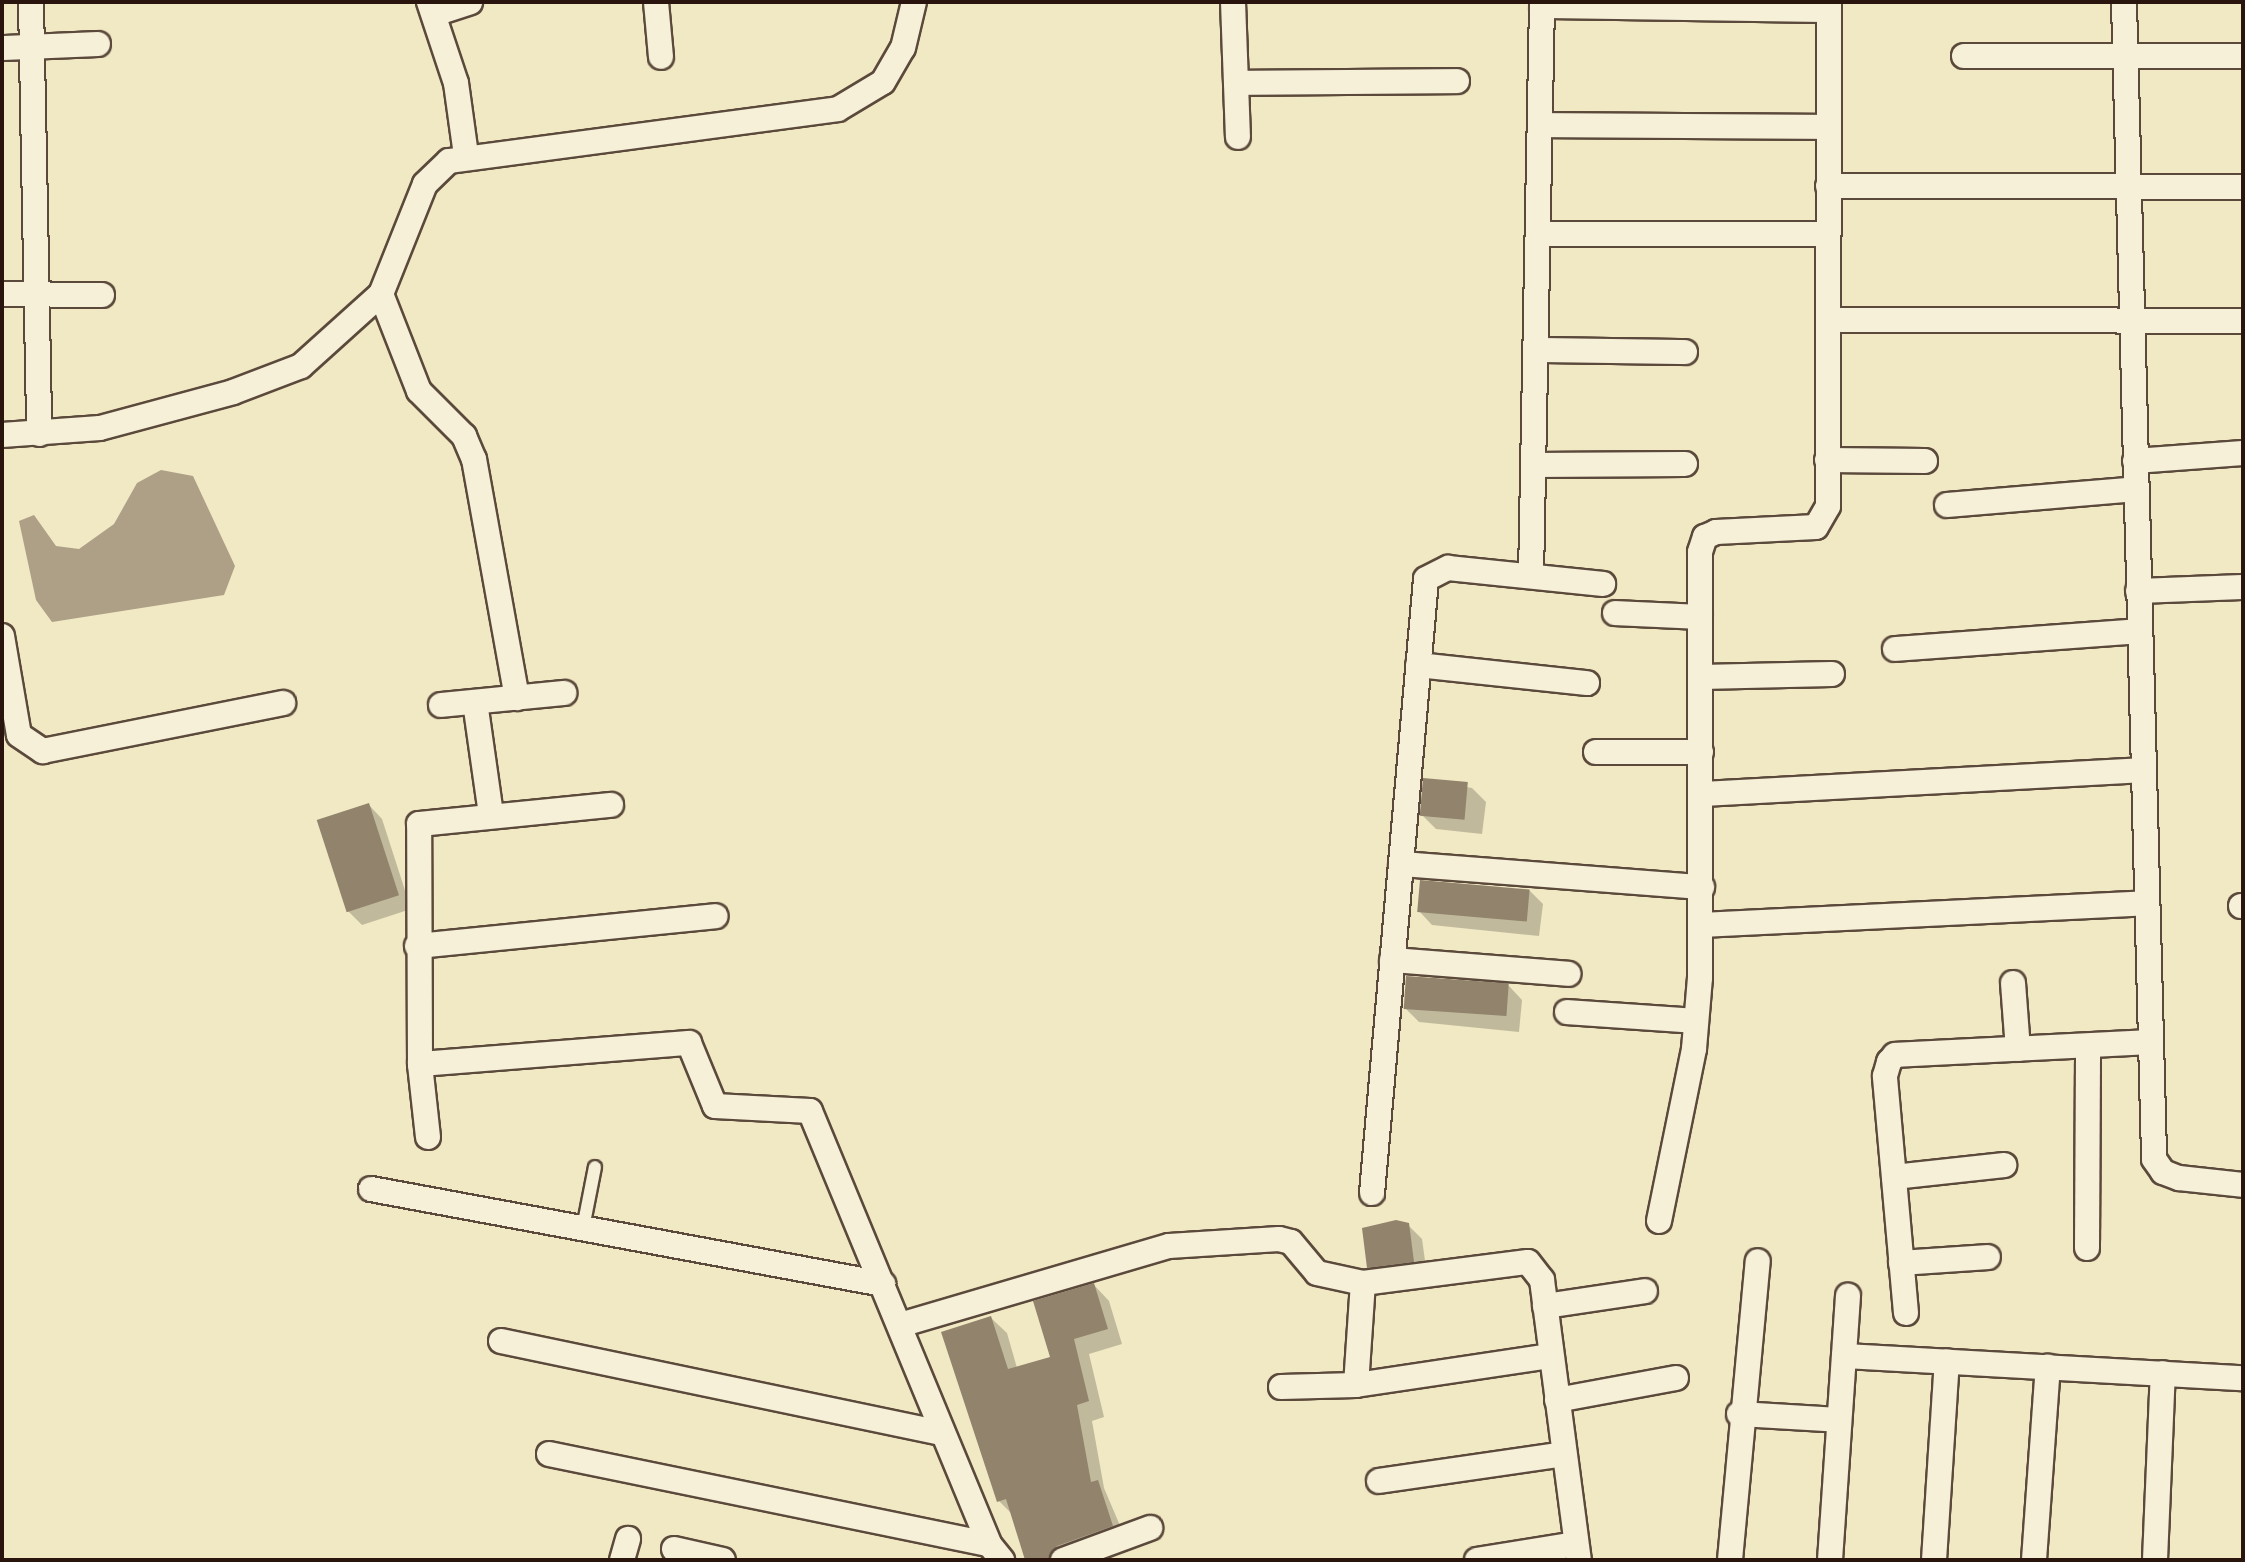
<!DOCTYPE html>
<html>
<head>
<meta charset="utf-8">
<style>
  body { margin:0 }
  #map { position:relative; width:2245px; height:1562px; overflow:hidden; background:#f1e8c4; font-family:"Gentium Book Plus",serif }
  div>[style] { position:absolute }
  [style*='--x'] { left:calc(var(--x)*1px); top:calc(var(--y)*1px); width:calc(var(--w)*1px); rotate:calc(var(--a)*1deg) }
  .water>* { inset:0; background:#ada086 }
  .shadow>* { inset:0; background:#0003 }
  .building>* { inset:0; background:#91836c; transform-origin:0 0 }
  .roads { filter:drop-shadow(2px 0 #5b4a3b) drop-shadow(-2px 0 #5b4a3b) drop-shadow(0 2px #5b4a3b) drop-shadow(0 -2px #5b4a3b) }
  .lane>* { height:12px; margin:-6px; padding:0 6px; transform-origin:6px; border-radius:6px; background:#f6f0d9 }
  .street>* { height:24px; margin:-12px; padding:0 12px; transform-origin:12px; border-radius:12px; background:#f6f0d9 }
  span { translate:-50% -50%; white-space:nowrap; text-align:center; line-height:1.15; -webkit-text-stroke:6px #f6f0d9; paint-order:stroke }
  .frame { position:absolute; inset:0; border:4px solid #29150d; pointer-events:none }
</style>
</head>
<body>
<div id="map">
  <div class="water">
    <div style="clip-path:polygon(161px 470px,193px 476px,235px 566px,224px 595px,52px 622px,36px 600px,19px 521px,34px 515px,56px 546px,79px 549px,114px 524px,137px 483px)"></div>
  </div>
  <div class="shadow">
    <div style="clip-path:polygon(1425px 780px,1472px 788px,1486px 802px,1482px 834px,1436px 829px,1422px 815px)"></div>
    <div style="clip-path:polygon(369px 805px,382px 819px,411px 909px,362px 925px,348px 911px)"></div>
    <div style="clip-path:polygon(1529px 890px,1543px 904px,1539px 936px,1432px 925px,1419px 911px)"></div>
    <div style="clip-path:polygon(1509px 986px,1522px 1000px,1519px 1032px,1419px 1022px,1405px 1008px)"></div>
    <div style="clip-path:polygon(1408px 1225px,1422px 1239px,1427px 1275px,1382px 1280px,1368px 1267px)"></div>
    <div style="clip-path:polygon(1094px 1285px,1109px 1301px,1122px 1344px,1089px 1354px,1104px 1417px,1092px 1421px,1104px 1488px,1127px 1542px,1077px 1560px,1031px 1560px,1013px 1515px,999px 1501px,991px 1318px,1007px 1333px,1017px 1368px,1053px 1359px)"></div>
    <div style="clip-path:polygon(1118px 1558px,1145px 1559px,1146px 1560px,1110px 1560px)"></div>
  </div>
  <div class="building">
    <div style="left:1423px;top:778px;width:45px;height:38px;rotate:5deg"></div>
    <div style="left:369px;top:803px;width:97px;height:55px;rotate:72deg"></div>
    <div style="left:1420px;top:880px;width:110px;height:32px;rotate:5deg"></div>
    <div style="left:1406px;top:976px;width:103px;height:33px;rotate:4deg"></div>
    <div style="clip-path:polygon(1396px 1220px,1409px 1223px,1414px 1262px,1367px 1268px,1362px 1228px)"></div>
    <div style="clip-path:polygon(1094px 1283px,1108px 1329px,1074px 1339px,1089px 1401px,1077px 1405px,1091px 1482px,1098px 1480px,1113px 1526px,1057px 1546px,1049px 1560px,1025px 1560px,1006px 1499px,997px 1502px,941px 1332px,991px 1316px,1008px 1369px,1050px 1357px,1033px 1301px)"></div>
  </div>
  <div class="roads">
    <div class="lane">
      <div style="--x:583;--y:1228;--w:62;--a:-78.9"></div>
    </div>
    <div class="street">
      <div style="--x:31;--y:2;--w:432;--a:88.9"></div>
      <div style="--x:429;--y:2;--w:85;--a:71.6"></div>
      <div style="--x:456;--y:83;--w:73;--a:82.1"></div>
      <div style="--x:656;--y:2;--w:55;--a:84.8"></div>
      <div style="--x:1233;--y:2;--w:135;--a:87.9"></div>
      <div style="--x:2124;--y:2;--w:1157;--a:88.51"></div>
      <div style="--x:2154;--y:1159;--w:16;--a:55"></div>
      <div style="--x:2163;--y:1172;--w:17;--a:21"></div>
      <div style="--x:2179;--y:1178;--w:64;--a:6.2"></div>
      <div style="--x:1542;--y:6;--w:287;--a:0.8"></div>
      <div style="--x:434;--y:14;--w:38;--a:-18"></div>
      <div style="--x:2;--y:48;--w:96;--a:-2.4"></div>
      <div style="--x:1964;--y:56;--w:279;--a:0"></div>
      <div style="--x:1236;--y:83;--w:221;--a:-0.5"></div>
      <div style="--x:1540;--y:125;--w:288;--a:0.4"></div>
      <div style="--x:1828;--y:186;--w:415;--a:0.1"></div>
      <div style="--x:1538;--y:234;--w:290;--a:0"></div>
      <div style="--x:2;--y:294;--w:100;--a:0.6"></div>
      <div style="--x:381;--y:294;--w:104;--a:68.6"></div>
      <div style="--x:419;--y:391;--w:64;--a:45"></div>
      <div style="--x:464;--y:436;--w:25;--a:67"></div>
      <div style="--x:474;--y:459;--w:243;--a:79.8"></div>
      <div style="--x:1828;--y:320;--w:415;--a:0.1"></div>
      <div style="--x:1537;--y:350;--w:148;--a:0.8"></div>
      <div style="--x:2;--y:435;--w:98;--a:-4.1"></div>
      <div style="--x:100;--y:428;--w:138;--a:-15.1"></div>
      <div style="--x:233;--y:392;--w:73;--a:-20.9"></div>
      <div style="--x:301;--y:366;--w:108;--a:-42"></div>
      <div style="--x:381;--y:294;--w:118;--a:-68.2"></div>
      <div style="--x:425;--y:184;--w:33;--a:-44"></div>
      <div style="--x:449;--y:161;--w:392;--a:-7.6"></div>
      <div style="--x:838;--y:109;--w:52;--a:-31"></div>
      <div style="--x:883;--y:82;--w:39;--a:-60"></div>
      <div style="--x:903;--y:48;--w:47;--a:-76.6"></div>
      <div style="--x:1827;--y:460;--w:98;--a:0.6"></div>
      <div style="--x:2135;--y:461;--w:108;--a:-4.2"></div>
      <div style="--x:1534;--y:465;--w:151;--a:-0.4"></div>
      <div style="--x:1947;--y:505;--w:190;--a:-4.8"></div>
      <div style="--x:1531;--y:576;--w:574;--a:-88.9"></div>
      <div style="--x:2138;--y:591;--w:105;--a:-2.2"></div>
      <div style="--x:1615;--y:613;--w:85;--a:2.7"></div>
      <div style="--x:2;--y:636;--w:100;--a:80.3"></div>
      <div style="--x:19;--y:735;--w:29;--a:34"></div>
      <div style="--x:43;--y:751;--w:245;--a:-11.3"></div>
      <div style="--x:1895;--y:649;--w:245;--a:-4.2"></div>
      <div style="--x:1418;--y:665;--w:170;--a:6.1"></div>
      <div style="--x:1701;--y:677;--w:131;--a:-1.3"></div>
      <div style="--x:475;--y:702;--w:114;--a:81.9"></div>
      <div style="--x:441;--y:705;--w:124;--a:-5.6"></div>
      <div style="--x:1596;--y:752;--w:105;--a:0"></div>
      <div style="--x:1701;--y:794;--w:442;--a:-3.1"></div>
      <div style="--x:1401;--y:864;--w:302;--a:4.4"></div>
      <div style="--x:2241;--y:906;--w:2;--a:0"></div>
      <div style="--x:1701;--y:925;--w:446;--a:-2.8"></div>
      <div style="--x:417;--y:946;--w:300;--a:-5.7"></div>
      <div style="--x:1392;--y:960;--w:177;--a:4.5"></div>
      <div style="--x:2013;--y:983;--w:66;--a:85.7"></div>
      <div style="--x:1567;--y:1012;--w:129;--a:4"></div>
      <div style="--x:420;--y:1064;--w:270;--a:-4.5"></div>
      <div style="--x:689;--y:1043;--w:68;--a:67.6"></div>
      <div style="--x:715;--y:1106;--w:95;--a:3"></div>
      <div style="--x:810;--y:1111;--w:469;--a:67.5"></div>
      <div style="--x:989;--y:1544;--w:21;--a:51"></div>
      <div style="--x:428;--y:1137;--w:73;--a:-96.3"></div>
      <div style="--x:420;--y:1064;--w:240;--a:-90.2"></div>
      <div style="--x:419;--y:824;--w:193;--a:-5.7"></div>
      <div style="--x:1894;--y:1177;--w:111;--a:-6.2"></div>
      <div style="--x:371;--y:1189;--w:521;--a:10.51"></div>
      <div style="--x:1372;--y:1193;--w:616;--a:-84.97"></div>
      <div style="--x:1426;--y:579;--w:25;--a:-27"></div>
      <div style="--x:1448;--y:568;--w:156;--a:5.9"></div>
      <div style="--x:1659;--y:1221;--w:176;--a:-78.5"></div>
      <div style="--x:1694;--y:1049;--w:71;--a:-85.2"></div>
      <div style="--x:1700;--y:978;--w:426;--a:-90"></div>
      <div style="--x:1700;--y:552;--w:16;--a:-72"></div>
      <div style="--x:1705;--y:537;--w:12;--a:-24"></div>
      <div style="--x:1716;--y:532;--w:100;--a:-2.9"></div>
      <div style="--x:1816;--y:527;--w:24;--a:-60"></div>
      <div style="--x:1828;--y:506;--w:504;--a:-89.89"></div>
      <div style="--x:2087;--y:1248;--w:202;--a:-89.7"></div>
      <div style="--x:1901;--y:1263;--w:87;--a:-3.9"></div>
      <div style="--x:1545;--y:1306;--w:101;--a:-8.5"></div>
      <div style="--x:1906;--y:1313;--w:238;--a:-95.1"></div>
      <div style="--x:1885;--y:1076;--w:15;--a:-74"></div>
      <div style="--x:1889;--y:1062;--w:9;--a:-49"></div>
      <div style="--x:1895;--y:1055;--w:254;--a:-2.9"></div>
      <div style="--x:900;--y:1325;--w:280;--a:-16.4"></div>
      <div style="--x:1169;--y:1246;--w:110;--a:-3.6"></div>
      <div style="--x:1279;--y:1239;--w:12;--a:14"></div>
      <div style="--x:1291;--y:1242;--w:40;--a:50"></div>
      <div style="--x:1317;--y:1273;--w:47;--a:12.3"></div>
      <div style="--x:1363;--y:1283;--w:166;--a:-7.3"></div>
      <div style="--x:1528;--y:1262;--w:23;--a:52"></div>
      <div style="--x:1542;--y:1280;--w:282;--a:82.5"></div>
      <div style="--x:501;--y:1341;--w:451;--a:11.8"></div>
      <div style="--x:1844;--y:1356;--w:400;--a:3.2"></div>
      <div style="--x:1356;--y:1385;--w:102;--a:-86.1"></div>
      <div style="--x:1281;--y:1387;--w:75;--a:-1.5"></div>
      <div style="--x:1356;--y:1385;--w:197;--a:-8.5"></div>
      <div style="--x:1557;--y:1400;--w:121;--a:-10.5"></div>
      <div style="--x:1739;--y:1414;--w:100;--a:3.4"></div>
      <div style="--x:549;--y:1454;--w:449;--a:11.6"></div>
      <div style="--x:1379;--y:1481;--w:187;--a:-8.3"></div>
      <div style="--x:674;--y:1549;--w:50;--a:12.7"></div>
      <div style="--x:622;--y:1560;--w:22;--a:-74"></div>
      <div style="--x:1063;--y:1560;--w:93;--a:-20.2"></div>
      <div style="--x:1477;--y:1560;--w:100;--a:-9.2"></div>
      <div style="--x:1730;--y:1560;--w:300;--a:-84.7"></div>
      <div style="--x:1830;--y:1560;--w:265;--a:-86.1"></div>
      <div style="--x:1934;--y:1560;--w:199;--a:-86.3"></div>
      <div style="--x:2034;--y:1560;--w:194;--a:-85.9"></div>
      <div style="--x:2155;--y:1560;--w:187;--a:-87.6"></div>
    </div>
  </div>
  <div class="frame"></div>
</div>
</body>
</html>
